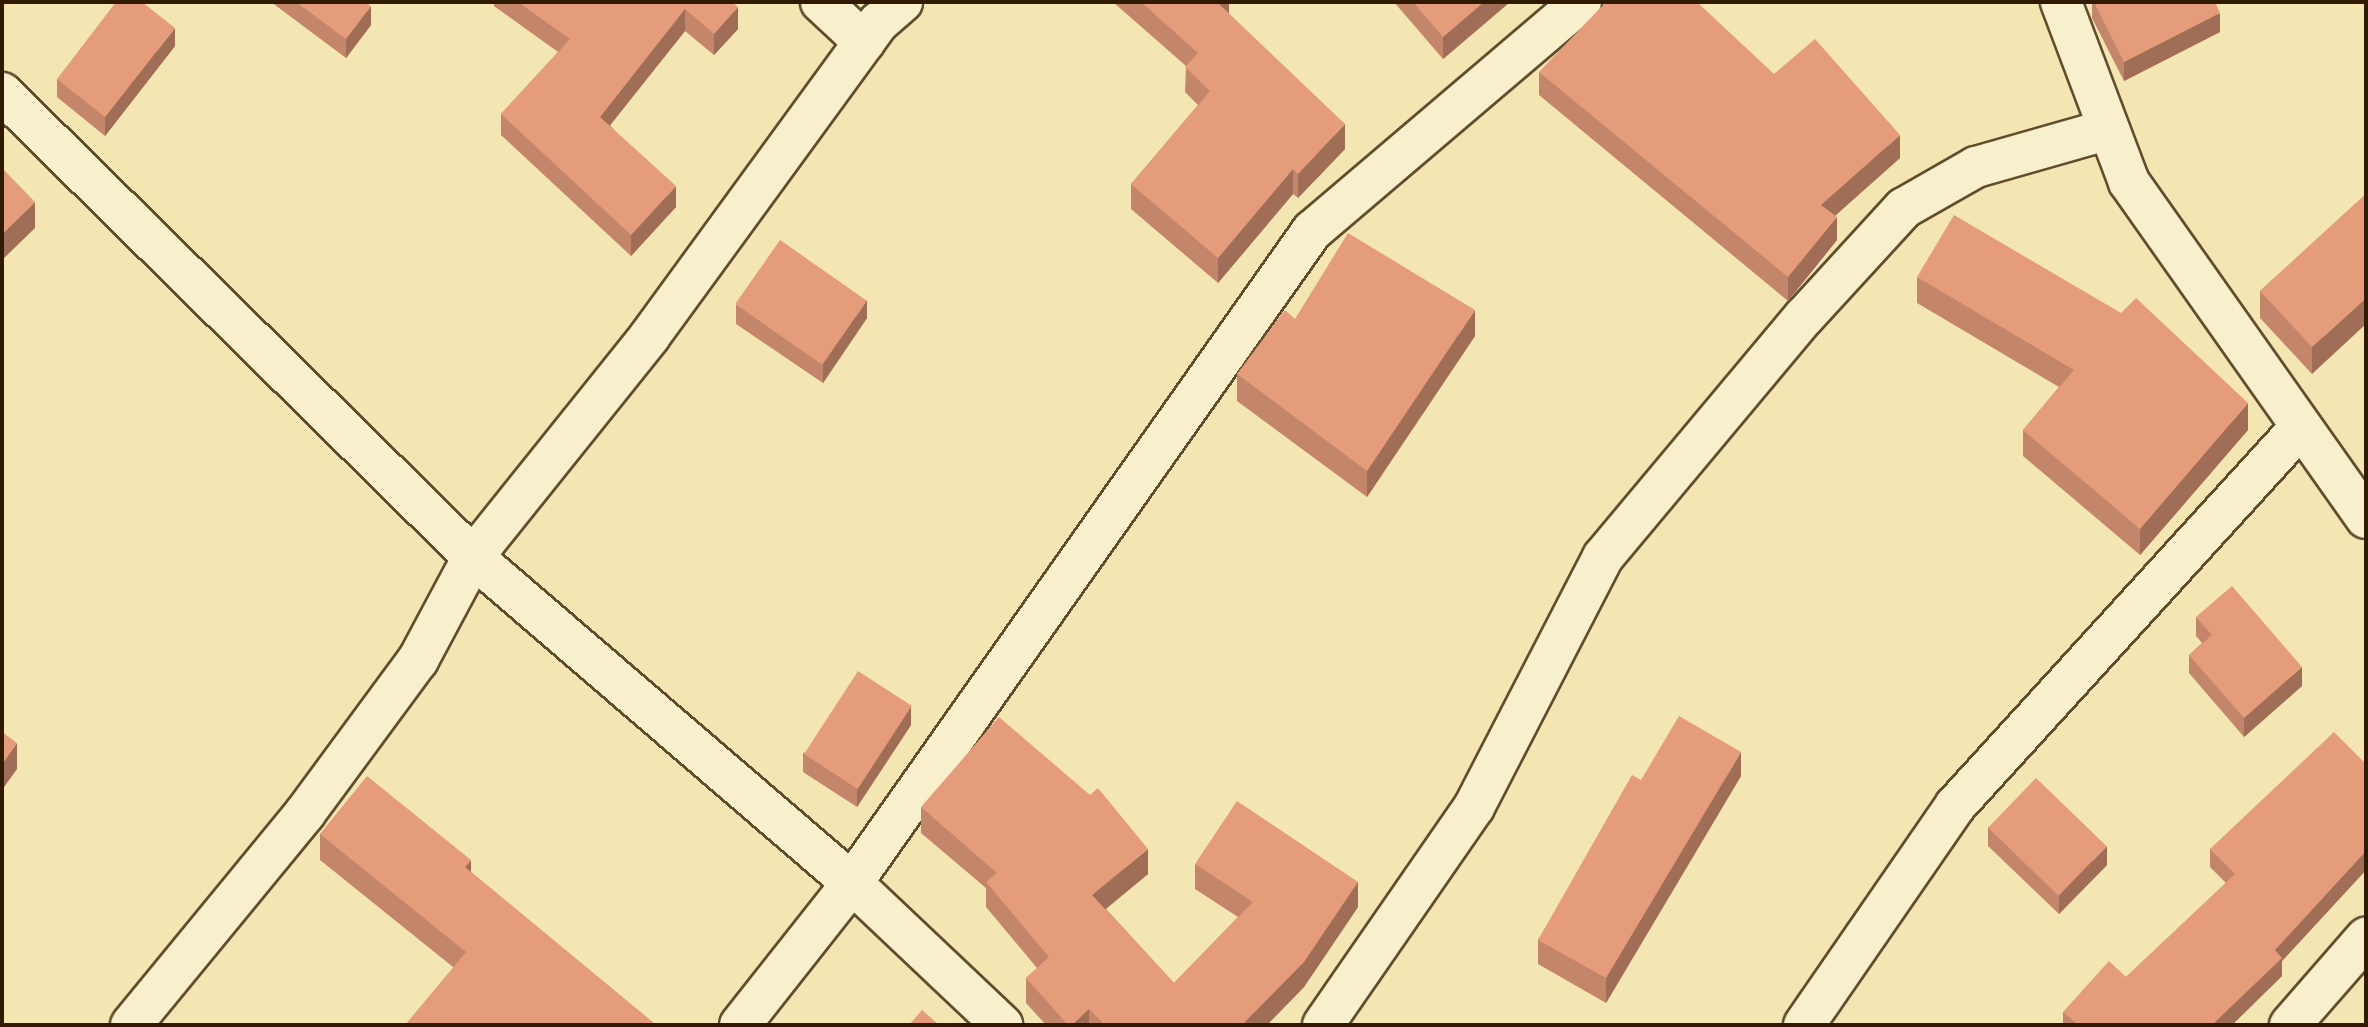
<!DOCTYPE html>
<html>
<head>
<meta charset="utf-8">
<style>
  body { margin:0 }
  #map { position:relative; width:2368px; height:1027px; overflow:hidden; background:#f4e6b2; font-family:"Old Standard TT",serif }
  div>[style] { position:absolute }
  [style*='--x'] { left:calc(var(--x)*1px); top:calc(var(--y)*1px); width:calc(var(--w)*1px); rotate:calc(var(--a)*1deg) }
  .roads { filter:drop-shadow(2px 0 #614d2e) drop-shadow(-2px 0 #614d2e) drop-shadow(0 2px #614d2e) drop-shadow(0 -2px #614d2e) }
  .street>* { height:40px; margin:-20px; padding:0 20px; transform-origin:20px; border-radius:20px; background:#f8efcd }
  .wall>* { inset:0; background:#c4866a }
  .shaded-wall>* { inset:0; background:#a06d56 }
  .building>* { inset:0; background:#e49c7b; transform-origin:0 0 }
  span { translate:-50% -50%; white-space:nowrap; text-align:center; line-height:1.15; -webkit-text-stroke:7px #f8efcd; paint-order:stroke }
  .frame { position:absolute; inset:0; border:4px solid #301a02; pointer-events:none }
</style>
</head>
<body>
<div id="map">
  <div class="roads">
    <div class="street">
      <div style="--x:821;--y:2;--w:59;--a:42.9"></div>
      <div style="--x:2061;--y:2;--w:192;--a:69.3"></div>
      <div style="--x:2129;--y:182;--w:411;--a:54.8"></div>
      <div style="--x:2;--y:93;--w:661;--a:44.57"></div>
      <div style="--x:473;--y:557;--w:500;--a:40.7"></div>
      <div style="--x:852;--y:883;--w:207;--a:43.4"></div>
      <div style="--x:131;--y:1025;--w:274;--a:-50.6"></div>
      <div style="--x:305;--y:813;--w:190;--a:-53.6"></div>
      <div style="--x:418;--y:660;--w:117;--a:-61.9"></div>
      <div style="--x:473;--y:557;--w:282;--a:-51.3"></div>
      <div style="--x:649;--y:337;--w:389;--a:-53.9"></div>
      <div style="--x:878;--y:23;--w:32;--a:-41"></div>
      <div style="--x:740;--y:1025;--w:181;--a:-51.7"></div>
      <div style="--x:852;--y:883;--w:798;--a:-54.8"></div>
      <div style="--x:1312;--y:231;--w:353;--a:-40.4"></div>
      <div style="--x:1323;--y:1025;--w:265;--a:-55.3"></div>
      <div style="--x:1474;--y:807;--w:281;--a:-62.7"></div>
      <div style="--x:1603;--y:557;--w:313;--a:-50.1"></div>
      <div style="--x:1804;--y:317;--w:148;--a:-47.5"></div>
      <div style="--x:1904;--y:208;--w:83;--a:-29.7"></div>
      <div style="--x:1976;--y:167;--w:138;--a:-15.9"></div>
      <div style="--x:1804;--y:1025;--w:266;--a:-55.4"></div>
      <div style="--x:1955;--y:806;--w:509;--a:-47.63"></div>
      <div style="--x:2290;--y:1025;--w:116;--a:-48.9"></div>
    </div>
  </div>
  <div class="wall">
    <div style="clip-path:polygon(271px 2px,365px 2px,371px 25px,346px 58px)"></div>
    <div style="clip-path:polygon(494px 2px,732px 2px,738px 29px,714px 55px,685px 31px,610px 125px,676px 207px,631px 256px,501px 135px,501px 114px,558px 52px,494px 6px)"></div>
    <div style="clip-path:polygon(1113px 2px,1229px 2px,1228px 14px,1345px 149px,1298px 198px,1293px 194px,1218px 283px,1131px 209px,1131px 184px,1198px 105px,1185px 92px,1186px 66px)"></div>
    <div style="clip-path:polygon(1394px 2px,1510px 2px,1443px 59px)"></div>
    <div style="clip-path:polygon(2092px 2px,2215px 2px,2220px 32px,2124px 81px,2092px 18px)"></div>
    <div style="clip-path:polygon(175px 46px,105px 136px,57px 97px,57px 79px)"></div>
    <div style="clip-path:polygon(1539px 72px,1774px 74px,1900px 158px,1835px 216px,1837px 240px,1788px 301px,1539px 95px)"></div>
    <div style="clip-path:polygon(2366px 194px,2312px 374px,2260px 318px,2260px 291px)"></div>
    <div style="clip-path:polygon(1917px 277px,2248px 430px,2140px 555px,2023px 456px,2023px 430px,2059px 387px,1917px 303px)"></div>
    <div style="clip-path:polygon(736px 305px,867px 318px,823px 383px,736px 324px)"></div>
    <div style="clip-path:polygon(1295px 319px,1475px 336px,1367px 497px,1237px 401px,1237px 374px)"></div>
    <div style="clip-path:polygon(2196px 617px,2302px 686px,2244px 737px,2189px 673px,2189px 655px,2202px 643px,2196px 636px)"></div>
    <div style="clip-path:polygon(911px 725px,857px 807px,803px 772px,803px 753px)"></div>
    <div style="clip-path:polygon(2366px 764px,2366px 870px,2282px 961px,2282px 976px,2232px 1025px,2063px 1025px,2063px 1012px,2126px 977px,2226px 883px,2210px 867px,2210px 849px)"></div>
    <div style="clip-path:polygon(1741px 776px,1606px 1003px,1538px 964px,1538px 940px,1641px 780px)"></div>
    <div style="clip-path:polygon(921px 807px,1148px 874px,1106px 909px,1174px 983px,1238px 917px,1195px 889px,1195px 864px,1358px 907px,1304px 987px,1267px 1025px,1046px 1025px,1026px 1003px,1026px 978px,1037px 968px,986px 907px,986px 888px,921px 833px)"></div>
    <div style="clip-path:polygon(1988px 827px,2107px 865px,2059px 914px,1988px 846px)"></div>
    <div style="clip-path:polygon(320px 834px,471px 872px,656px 1025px,453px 967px,320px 860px)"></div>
  </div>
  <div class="shaded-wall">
    <div style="clip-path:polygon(1217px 2px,1229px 2px,1229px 13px,1216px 28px)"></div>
    <div style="clip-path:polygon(1484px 2px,1510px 2px,1443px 59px,1443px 37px)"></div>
    <div style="clip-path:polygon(371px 6px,371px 25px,346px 58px,346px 39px)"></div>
    <div style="clip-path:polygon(738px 7px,738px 29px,714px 55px,714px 34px)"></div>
    <div style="clip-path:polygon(685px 9px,685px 31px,600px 138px,600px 117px)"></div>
    <div style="clip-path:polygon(2220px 13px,2220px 32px,2124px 81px,2124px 62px)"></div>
    <div style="clip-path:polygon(175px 28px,175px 46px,105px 136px,105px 117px)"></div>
    <div style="clip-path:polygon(1345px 124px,1345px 149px,1298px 198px,1298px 174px)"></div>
    <div style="clip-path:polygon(1900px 135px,1900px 158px,1821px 228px,1821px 205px)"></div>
    <div style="clip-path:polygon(1293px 169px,1293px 194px,1218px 283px,1218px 258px)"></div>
    <div style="clip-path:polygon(676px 186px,676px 207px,631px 256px,631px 235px)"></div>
    <div style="clip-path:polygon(35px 202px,35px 228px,2px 260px,2px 234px)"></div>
    <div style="clip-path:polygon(1837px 217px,1837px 240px,1788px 301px,1788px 277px)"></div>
    <div style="clip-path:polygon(2366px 298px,2366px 324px,2312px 374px,2312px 347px)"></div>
    <div style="clip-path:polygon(867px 300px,867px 318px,823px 383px,823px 364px)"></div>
    <div style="clip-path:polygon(1475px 310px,1475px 336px,1367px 497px,1367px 471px)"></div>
    <div style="clip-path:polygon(2248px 403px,2248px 430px,2140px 555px,2140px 529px)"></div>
    <div style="clip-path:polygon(2302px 667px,2302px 686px,2244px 737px,2244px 718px)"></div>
    <div style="clip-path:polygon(911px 706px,911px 725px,857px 807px,857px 788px)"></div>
    <div style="clip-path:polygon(17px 743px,17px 769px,2px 790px,2px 764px)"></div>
    <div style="clip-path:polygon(1741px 752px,1741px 776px,1606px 1003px,1606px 978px)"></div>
    <div style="clip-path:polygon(2107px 846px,2107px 865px,2059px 914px,2059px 895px)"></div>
    <div style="clip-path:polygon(1148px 849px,1148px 874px,1092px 920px,1092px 895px)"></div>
    <div style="clip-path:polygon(2366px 851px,2366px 870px,2282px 961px,2282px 976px,2232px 1025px,2212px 1025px,2275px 950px)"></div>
    <div style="clip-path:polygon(471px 860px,471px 886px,465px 867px)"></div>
    <div style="clip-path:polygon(1358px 882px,1358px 907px,1304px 987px,1267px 1025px,1242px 1025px)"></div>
    <div style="clip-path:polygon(1089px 1009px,1089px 1025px,1072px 1025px)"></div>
  </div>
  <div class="building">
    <div style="clip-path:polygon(116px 2px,142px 2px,175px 28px,105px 117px,57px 79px)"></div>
    <div style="clip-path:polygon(296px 2px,365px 2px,371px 6px,346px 39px)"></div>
    <div style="clip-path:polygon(518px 2px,732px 2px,738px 7px,714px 34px,685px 9px,600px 117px,676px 186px,631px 235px,501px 114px,570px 39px)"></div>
    <div style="clip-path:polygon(1141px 2px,1217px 2px,1345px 124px,1298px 174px,1293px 169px,1218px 258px,1131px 184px,1210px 91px,1185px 67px,1198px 53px)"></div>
    <div style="clip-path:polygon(1413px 2px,1484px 2px,1443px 37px)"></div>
    <div style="clip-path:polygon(1606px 2px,1697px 2px,1774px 74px,1815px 39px,1900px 135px,1821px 205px,1837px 217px,1788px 277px,1539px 72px)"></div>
    <div style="clip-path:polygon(2094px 2px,2215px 2px,2220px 13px,2124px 62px)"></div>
    <div style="clip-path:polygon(2px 168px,35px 202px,2px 234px)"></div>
    <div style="clip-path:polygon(2366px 194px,2366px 298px,2312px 347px,2260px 291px)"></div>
    <div style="clip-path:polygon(1954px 215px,2121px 313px,2136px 298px,2248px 403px,2140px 529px,2023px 430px,2074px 370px,1917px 277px)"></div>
    <div style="clip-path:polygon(1348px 233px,1475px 310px,1367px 471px,1237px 374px,1285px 310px,1295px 319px)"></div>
    <div style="left:780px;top:240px;width:106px;height:78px;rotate:35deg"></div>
    <div style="clip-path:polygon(2232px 586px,2302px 667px,2244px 718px,2189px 655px,2212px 635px,2196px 617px)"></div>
    <div style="left:858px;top:671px;width:64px;height:99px;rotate:33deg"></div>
    <div style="clip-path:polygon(1679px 716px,1741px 752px,1606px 978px,1538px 940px,1632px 775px,1641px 780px)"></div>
    <div style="clip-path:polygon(999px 717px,1090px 795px,1098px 788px,1148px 849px,1092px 895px,1174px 983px,1253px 902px,1195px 864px,1237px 801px,1358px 882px,1304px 962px,1242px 1025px,1105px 1025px,1089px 1009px,1072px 1025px,1068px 1025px,1026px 978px,1049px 957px,986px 882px,997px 873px,921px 807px)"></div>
    <div style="clip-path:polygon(2px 732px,17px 743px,2px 764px)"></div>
    <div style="clip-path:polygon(2334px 732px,2366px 764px,2366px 851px,2275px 950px,2282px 958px,2212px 1025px,2078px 1025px,2063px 1012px,2109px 961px,2126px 977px,2235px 874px,2210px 849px)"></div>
    <div style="clip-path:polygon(367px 776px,471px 860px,465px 867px,656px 1025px,405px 1025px,466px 952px,320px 834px)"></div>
    <div style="left:2036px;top:778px;width:98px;height:69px;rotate:44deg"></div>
    <div style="clip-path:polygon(922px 1010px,939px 1025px,909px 1025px)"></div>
  </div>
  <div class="frame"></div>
</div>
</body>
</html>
